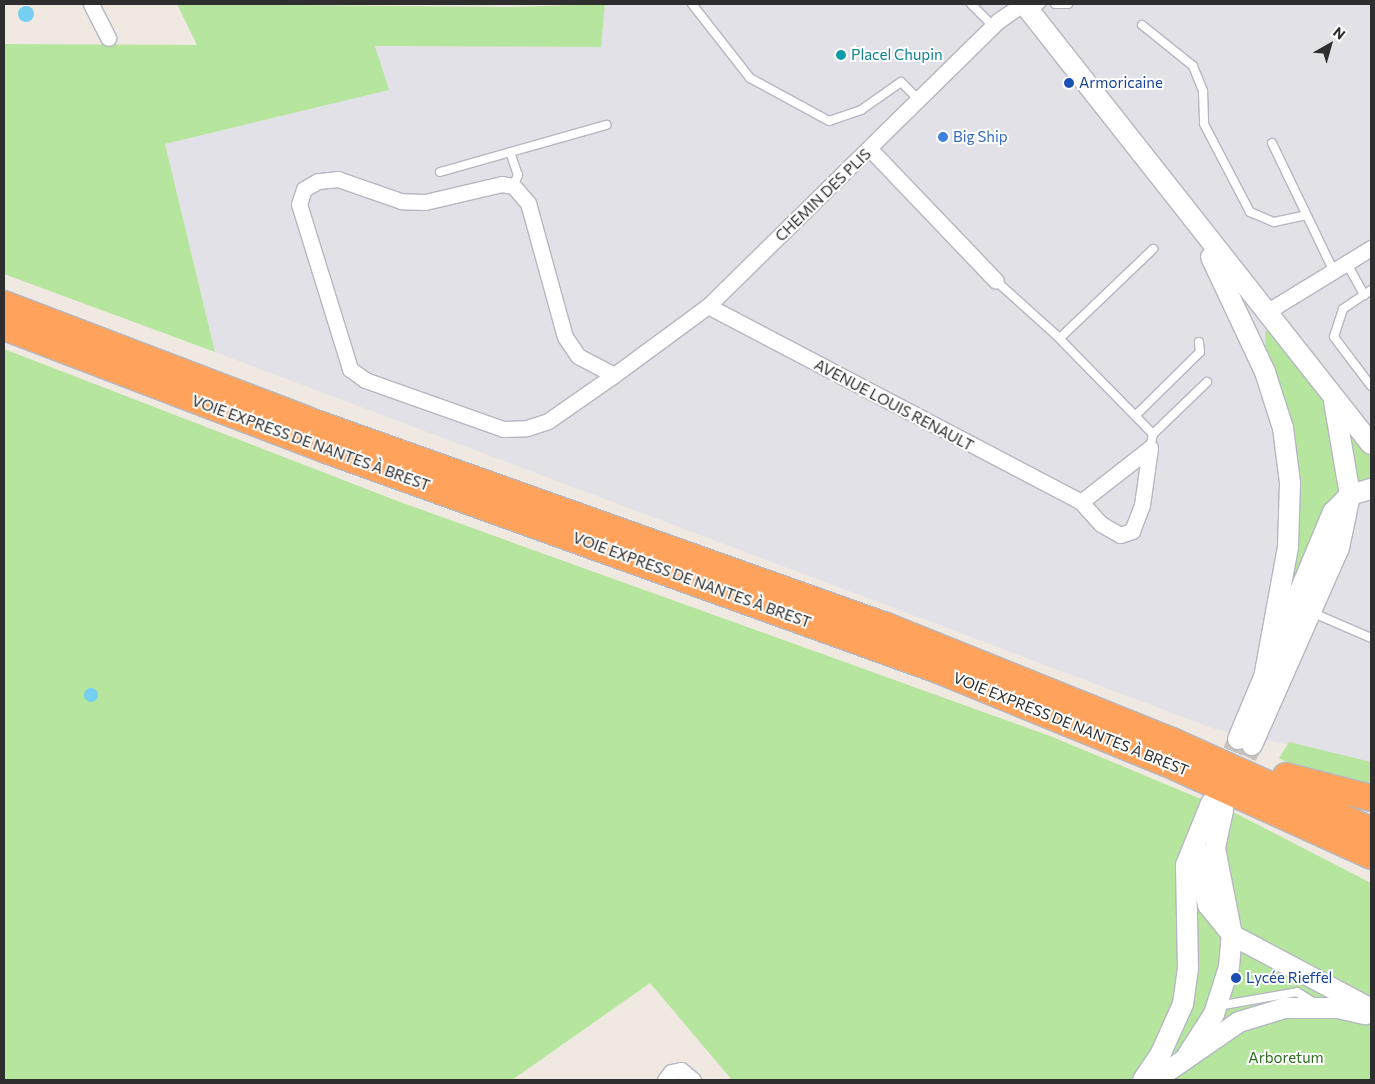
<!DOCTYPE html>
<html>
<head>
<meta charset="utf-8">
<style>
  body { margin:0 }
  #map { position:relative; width:1375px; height:1084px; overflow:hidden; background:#efe9e1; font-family:Commissioner,sans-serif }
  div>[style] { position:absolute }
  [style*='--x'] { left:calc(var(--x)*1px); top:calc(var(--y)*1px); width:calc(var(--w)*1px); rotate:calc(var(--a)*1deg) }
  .industrial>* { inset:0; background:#e3e1e8 }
  .green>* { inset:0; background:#b6e59e }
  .water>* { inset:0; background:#75cff0 }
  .round { border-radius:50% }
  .secondary-tunnel>* { height:20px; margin-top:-10px; transform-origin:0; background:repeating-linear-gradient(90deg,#c8c4bd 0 20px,transparent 0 30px) }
  .roads { filter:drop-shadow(1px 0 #b4b7c1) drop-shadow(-1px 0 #b4b7c1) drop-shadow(0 1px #b4b7c1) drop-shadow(0 -1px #b4b7c1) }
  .lane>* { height:8px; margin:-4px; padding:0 4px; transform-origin:4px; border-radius:4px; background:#fff }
  .street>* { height:15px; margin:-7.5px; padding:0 7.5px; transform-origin:7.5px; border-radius:7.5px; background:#fff }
  .secondary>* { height:20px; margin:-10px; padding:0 10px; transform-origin:10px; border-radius:10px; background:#fff }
  .highway>* { height:26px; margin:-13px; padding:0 13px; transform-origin:13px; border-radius:13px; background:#ffa35c }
  .dots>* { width:14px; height:14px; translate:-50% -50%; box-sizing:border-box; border:2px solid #fff; border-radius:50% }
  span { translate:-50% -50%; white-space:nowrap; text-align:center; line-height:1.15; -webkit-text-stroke:4px #fff; paint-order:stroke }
  .culture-label { font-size:15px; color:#0d838f }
  .left { translate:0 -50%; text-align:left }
  .transit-label { font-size:15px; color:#164399 }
  .shop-label { font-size:15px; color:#366cbe }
  .street-label { font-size:15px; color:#2e2e2e }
  .park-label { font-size:15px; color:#2c6e1b }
  .frame { position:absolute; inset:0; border:5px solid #2e2e2e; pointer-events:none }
  .north { position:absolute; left:1305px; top:20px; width:50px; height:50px; -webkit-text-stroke:4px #fff; paint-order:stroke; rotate:38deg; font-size:14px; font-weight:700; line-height:20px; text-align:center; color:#2e2e2e }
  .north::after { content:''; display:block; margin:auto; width:18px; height:22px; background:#2e2e2e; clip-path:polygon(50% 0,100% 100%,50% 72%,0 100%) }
</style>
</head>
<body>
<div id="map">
  <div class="industrial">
    <div style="clip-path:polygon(605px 4px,1371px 4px,1371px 762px,1215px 729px,215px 352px,165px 144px,388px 90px,375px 46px,601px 47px)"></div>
  </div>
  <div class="green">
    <div style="clip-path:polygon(177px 4px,512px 7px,605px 4px,601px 47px,375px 46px,389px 90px,165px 144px,215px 352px,4px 274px,4px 44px,197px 45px)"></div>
    <div style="clip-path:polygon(1265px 331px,1272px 333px,1330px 403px,1343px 492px,1298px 588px,1290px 587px,1298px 532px,1266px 357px)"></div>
    <div style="clip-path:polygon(4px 349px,400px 502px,1050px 736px,1237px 814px,1371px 883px,1371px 1080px,732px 1080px,650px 983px,512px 1080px,4px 1080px)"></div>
    <div style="clip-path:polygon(1349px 431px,1371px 457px,1371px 480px,1356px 484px)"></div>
    <div style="clip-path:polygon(1289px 742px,1371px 762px,1371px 811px,1279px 758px)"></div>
  </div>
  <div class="water">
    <div class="round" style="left:18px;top:6px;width:16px;height:16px"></div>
    <div class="round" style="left:84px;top:688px;width:14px;height:14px"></div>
  </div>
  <div class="secondary-tunnel">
    <div style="--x:1221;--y:779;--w:43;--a:-67"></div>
    <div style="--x:1234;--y:784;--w:43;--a:-65.2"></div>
  </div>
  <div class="roads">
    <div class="lane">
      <div style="--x:692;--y:4;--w:94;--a:51.9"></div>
      <div style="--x:750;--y:78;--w:90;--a:28.6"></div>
      <div style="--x:829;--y:121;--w:34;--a:-19"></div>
      <div style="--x:861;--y:110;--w:49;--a:-35"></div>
      <div style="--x:901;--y:82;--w:25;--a:45"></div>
      <div style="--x:971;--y:4;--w:31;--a:45"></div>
      <div style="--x:1055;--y:4;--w:13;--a:0"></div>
      <div style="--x:1031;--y:12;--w:13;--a:-39"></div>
      <div style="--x:1142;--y:25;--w:65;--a:38.8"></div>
      <div style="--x:1193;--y:66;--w:27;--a:68"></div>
      <div style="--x:1203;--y:91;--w:33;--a:88"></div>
      <div style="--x:1204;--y:124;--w:99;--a:62.4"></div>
      <div style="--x:1250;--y:212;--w:26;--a:23"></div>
      <div style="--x:1274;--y:222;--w:33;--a:-12"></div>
      <div style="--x:1272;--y:143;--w:141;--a:64.3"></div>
      <div style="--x:510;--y:152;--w:24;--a:71"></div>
      <div style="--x:518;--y:175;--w:12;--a:114"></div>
      <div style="--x:440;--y:172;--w:173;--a:-15.8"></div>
      <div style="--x:1346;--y:262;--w:38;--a:61"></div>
      <div style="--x:996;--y:281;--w:79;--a:41.9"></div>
      <div style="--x:1055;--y:334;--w:140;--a:45.6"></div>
      <div style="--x:1153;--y:434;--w:14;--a:102"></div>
      <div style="--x:1371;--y:290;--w:34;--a:146"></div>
      <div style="--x:1343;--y:309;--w:29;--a:108"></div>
      <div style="--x:1334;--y:337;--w:61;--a:52.9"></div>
      <div style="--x:1060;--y:338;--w:129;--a:-43.7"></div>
      <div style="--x:1135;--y:416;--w:91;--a:-44.6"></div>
      <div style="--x:1200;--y:352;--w:10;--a:-96"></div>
      <div style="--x:1153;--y:434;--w:75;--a:-43.9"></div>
      <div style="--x:1311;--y:612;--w:65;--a:23.4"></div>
      <div style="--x:1218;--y:1006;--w:80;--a:-10"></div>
      <div style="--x:1297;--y:992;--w:19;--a:32"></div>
    </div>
    <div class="street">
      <div style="--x:91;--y:4;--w:38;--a:63"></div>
      <div style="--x:870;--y:149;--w:182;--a:46.3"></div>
      <div style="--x:708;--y:306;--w:421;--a:27.7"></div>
      <div style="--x:1081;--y:502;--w:30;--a:48"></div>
      <div style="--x:1101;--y:524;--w:22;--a:30"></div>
      <div style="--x:1120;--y:535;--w:13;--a:-18"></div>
      <div style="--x:1132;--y:531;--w:28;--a:-69"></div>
      <div style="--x:1142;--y:505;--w:58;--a:-82"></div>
      <div style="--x:1150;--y:448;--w:88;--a:142"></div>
      <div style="--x:1268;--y:311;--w:121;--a:-31.5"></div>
      <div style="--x:614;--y:375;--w:41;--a:-152.2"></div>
      <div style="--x:578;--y:356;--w:23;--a:-124"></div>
      <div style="--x:565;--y:337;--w:139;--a:-105.4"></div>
      <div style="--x:528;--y:203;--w:23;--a:-131"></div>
      <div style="--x:513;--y:186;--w:11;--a:-170"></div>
      <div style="--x:502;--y:184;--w:79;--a:166.8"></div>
      <div style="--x:425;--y:202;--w:24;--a:-178"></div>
      <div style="--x:401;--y:201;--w:67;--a:-160.8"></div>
      <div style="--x:338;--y:179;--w:20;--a:174"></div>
      <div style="--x:318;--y:181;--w:16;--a:150"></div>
      <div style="--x:304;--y:189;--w:16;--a:108"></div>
      <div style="--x:299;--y:204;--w:173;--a:72.8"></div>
      <div style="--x:350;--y:369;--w:19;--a:36"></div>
      <div style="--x:365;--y:380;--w:146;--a:19.5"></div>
      <div style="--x:503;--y:429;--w:24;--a:-2"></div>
      <div style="--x:527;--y:428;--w:22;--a:-18"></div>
      <div style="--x:548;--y:421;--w:80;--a:-34.9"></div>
      <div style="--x:614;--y:375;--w:117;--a:-36.3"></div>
      <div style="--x:708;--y:306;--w:407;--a:-44.5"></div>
      <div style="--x:998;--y:21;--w:29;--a:-35"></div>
      <div style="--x:665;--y:1080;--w:10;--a:-53"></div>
      <div style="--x:671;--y:1072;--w:10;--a:-11"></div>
      <div style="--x:681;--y:1070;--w:16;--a:40"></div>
    </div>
    <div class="secondary">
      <div style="--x:1024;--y:4;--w:560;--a:51.74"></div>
      <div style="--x:1211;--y:257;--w:127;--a:64.8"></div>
      <div style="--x:1265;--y:372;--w:59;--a:72.2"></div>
      <div style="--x:1283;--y:428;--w:55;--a:82.7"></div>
      <div style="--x:1290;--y:483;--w:64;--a:91.8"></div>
      <div style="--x:1288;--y:547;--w:133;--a:100.4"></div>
      <div style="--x:1238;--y:739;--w:246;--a:-67.3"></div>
      <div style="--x:1333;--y:512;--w:24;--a:-45"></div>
      <div style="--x:1350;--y:495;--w:22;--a:-16"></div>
      <div style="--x:1252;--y:745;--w:215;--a:-66.2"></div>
      <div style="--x:1339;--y:548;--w:54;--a:-78.3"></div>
      <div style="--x:1350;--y:495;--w:95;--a:-99.7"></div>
      <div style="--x:1197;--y:851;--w:55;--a:78.5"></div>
      <div style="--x:1208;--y:905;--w:38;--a:51"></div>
      <div style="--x:1232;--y:935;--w:157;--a:28"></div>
      <div style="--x:1187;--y:1056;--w:50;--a:-57.3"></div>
      <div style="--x:1214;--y:1014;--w:49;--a:-72.3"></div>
      <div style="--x:1229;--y:967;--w:32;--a:-85"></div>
      <div style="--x:1232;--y:935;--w:89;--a:-101.1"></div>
      <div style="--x:1215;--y:848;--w:40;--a:-78"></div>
      <div style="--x:1143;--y:1080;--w:32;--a:-56"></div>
      <div style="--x:1161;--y:1053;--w:54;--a:-65.8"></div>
      <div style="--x:1183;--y:1004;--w:35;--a:-82"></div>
      <div style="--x:1188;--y:969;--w:104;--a:-91.1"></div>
      <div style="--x:1186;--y:865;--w:67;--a:-68"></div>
      <div style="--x:1155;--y:1080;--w:102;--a:-34.6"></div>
      <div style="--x:1239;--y:1022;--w:48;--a:-16.9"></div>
      <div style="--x:1285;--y:1008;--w:53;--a:0"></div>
      <div style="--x:1338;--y:1008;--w:28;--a:13"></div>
    </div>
    <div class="highway">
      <div style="--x:4;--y:304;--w:324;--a:20.9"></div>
      <div style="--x:307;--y:420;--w:615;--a:19.58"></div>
      <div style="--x:886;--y:626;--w:310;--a:21.9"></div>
      <div style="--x:1174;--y:742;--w:216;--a:24.1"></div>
      <div style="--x:4;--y:327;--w:345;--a:20.9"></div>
      <div style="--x:326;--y:450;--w:650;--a:19.77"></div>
      <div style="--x:938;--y:670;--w:244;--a:22.2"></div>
      <div style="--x:1164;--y:762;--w:227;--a:24.4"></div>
      <div style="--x:1286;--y:776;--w:88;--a:14.5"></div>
    </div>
  </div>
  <div class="dots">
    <div style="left:841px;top:55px;background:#0f9aa8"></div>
    <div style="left:1069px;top:83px;background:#1a4fb4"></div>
    <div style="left:943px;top:137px;background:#3f7fe0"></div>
    <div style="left:1236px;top:978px;background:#1a4fb4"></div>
  </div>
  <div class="culture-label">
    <span class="left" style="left:851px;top:55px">Placel Chupin</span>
  </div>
  <div class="transit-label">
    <span class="left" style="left:1079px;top:83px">Armoricaine</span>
    <span class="left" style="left:1246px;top:978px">Lycée Rieffel</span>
  </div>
  <div class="shop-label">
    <span class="left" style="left:953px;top:137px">Big Ship</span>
  </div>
  <div class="street-label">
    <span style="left:823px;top:195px;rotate:-44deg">CHEMIN DES PLIS</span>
    <span style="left:894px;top:405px;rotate:28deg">AVENUE LOUIS RENAULT</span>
    <span style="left:311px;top:443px;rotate:20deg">VOIE EXPRESS DE NANTES À BREST</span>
    <span style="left:692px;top:580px;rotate:20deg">VOIE EXPRESS DE NANTES À BREST</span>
    <span style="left:1071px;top:724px;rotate:22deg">VOIE EXPRESS DE NANTES À BREST</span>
  </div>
  <div class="park-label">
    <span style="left:1286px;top:1058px">Arboretum</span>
  </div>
  <div class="frame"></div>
  <div class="north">N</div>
</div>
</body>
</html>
